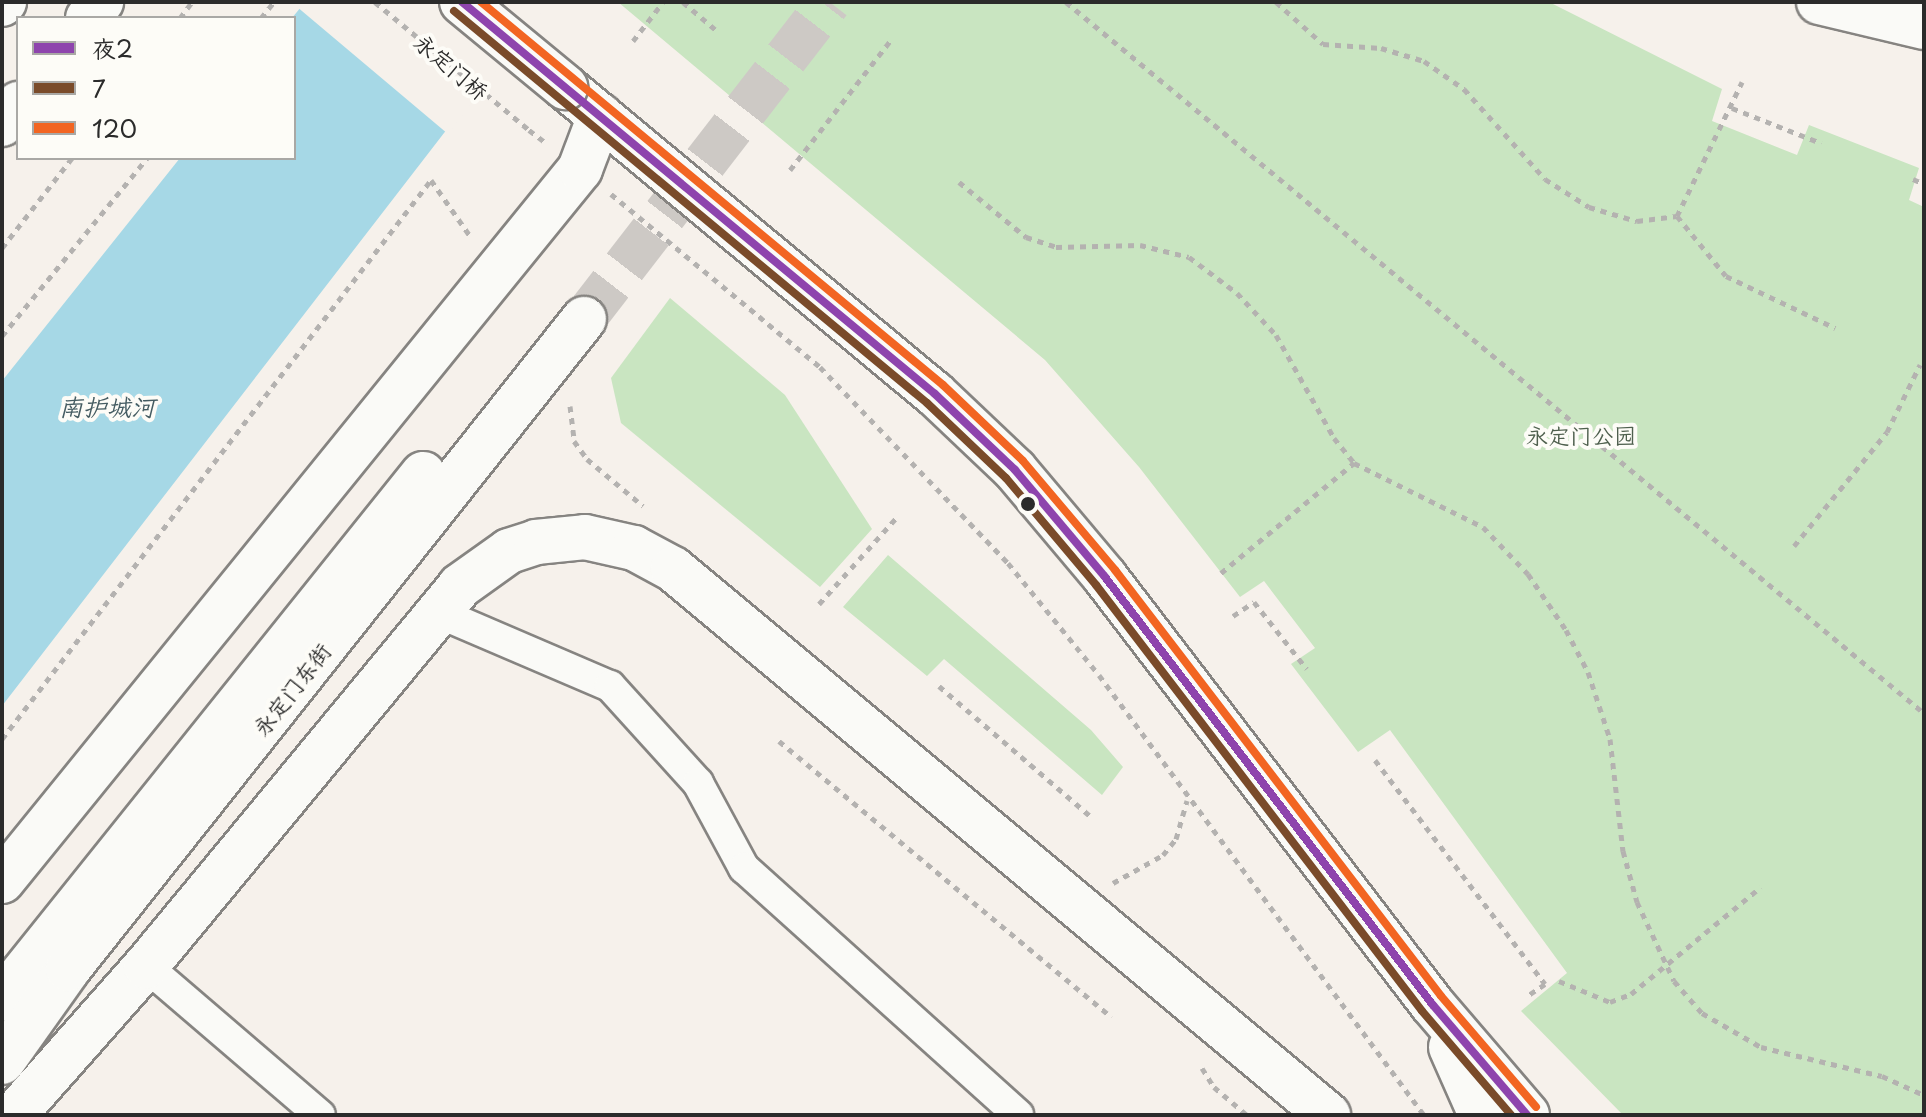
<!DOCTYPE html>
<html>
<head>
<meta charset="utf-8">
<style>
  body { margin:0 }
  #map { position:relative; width:1926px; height:1117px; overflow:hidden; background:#f6f1eb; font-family:"Playpen Sans","LXGW WenKai TC",sans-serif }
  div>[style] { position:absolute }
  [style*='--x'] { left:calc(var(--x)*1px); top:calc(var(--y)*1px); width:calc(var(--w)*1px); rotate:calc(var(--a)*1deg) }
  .green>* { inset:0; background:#c9e5c1 }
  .water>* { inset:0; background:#a6d8e6 }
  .pier>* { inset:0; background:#f6f1eb }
  .secondary-tunnel>* { height:44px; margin-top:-22px; transform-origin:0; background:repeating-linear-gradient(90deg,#cdc9c5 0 44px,transparent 0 66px) }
  .path>* { height:5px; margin-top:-2.5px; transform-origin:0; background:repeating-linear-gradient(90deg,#b4b2b0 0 6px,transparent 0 12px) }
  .roads { filter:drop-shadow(2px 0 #868481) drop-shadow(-2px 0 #868481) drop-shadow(0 2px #868481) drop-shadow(0 -2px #868481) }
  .street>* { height:30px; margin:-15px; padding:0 15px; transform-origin:15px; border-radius:15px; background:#fafaf7 }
  .secondary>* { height:44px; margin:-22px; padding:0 22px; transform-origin:22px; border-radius:22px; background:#fafaf7 }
  .primary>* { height:44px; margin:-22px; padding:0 22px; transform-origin:22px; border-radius:22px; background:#fafaf7 }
  .highway>* { height:44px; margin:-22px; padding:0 22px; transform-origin:22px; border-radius:22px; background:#fafaf7 }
  .path-bridge>* { height:5px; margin-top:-2.5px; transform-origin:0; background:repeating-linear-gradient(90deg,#b4b2b0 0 6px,transparent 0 12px) }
  .bridges { filter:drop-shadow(2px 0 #868481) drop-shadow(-2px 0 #868481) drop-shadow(0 2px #868481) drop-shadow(0 -2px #868481) }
  .primary-bridge>* { height:44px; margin:-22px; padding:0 22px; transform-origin:22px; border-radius:22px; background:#fafaf7 }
  .bus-1>* { height:8px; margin:-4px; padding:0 4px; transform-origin:4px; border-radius:4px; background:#8e44ad }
  .bus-2>* { height:8px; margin:-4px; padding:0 4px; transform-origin:4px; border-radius:4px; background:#7a4b2a }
  .bus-3>* { height:8px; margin:-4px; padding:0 4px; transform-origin:4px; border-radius:4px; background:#f26522 }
  .dots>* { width:22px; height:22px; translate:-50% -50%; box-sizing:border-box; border:4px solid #fdfcf7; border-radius:50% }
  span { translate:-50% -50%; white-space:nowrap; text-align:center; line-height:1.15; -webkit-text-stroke:8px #fdfcf7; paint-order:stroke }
  .street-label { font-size:22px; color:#2b2b2b }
  .park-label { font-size:22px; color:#4f604e }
  .water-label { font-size:24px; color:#455c62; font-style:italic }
  .frame { position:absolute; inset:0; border:4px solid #2b2b2b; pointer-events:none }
  .legend { position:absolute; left:16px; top:16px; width:280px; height:144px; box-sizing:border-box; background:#fdfcf7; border:2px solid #a9a8a5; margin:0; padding:10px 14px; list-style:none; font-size:24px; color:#2b2b2b }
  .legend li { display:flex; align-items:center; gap:16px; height:40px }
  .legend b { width:40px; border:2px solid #a9a8a5 }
</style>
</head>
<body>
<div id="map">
  <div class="green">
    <div style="clip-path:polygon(618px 2px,1549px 2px,1722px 89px,1712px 121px,1797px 155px,1809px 125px,1919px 168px,1909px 200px,1924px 207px,1924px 1115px,1623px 1115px,1521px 1011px,1567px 973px,1390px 730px,1358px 752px,1291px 664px,1315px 648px,1264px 581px,1240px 597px,1139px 467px,1045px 360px)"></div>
    <div style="clip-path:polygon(670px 298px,785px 395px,872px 529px,820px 587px,621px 423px,611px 378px)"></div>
    <div style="clip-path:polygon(888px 555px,1091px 730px,1123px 767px,1102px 795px,944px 659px,927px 676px,843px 607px)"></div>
  </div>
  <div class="water">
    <div style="clip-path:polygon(305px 2px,545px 2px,2px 706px,2px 381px,180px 158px,294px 158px,292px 18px)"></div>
  </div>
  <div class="pier">
    <div style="clip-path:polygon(300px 2px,549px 2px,448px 134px,296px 6px)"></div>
  </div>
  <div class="secondary-tunnel">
    <div style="--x:584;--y:319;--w:401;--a:-52.3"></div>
  </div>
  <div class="path">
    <div style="--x:683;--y:2;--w:43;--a:40.3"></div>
    <div style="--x:1066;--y:2;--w:1114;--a:39.65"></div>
    <div style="--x:1276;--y:2;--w:63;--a:41.8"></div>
    <div style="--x:1323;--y:44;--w:58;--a:3.9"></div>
    <div style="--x:1381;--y:48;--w:45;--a:16.8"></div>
    <div style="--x:1424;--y:61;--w:49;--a:35"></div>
    <div style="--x:1464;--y:89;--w:121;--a:48"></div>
    <div style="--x:1545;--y:179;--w:52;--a:32.5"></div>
    <div style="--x:1589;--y:207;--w:50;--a:16.3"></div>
    <div style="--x:1637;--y:221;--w:40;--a:-7.1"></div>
    <div style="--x:1677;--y:216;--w:77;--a:50.8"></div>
    <div style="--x:1726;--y:276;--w:121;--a:25.5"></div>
    <div style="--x:180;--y:18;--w:20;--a:-53"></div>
    <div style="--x:261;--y:18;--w:21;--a:-51"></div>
    <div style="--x:633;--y:41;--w:49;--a:-52.4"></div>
    <div style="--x:1732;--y:108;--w:96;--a:21.5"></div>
    <div style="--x:529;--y:130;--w:21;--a:37"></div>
    <div style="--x:790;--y:170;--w:163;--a:-52.2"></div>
    <div style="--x:1913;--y:179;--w:12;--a:24"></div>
    <div style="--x:959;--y:182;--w:87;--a:39.4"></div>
    <div style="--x:1026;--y:237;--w:32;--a:18"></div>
    <div style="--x:1056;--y:247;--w:84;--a:-1.4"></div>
    <div style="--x:1140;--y:245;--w:50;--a:13.8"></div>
    <div style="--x:1189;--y:257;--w:60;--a:36.9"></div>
    <div style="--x:1237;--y:293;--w:57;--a:47.1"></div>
    <div style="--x:1276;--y:335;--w:118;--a:60.6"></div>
    <div style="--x:1334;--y:438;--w:32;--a:51"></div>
    <div style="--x:1354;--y:463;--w:144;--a:26.4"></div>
    <div style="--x:1483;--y:527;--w:65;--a:46.2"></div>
    <div style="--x:1528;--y:574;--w:68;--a:55.8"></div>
    <div style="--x:1566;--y:630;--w:47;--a:62.4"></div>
    <div style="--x:1588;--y:672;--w:71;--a:71.8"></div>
    <div style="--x:1610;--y:739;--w:113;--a:83.4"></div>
    <div style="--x:1623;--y:851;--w:53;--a:74.6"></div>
    <div style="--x:1637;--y:902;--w:87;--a:64.9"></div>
    <div style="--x:1674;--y:981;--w:43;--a:48.8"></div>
    <div style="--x:1702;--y:1013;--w:68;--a:30"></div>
    <div style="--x:1761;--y:1047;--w:124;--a:13.5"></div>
    <div style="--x:1882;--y:1076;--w:46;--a:24.3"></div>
    <div style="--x:611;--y:194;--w:271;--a:39.6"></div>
    <div style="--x:820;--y:367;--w:272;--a:46.2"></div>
    <div style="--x:1008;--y:563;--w:144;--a:50.9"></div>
    <div style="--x:1099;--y:675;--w:547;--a:53.55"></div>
    <div style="--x:1677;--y:216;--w:149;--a:-64.1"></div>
    <div style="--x:2;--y:248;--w:114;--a:-52.1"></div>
    <div style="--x:2;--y:336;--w:230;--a:-50.8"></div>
    <div style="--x:570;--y:406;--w:35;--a:83"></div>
    <div style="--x:574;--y:441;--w:22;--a:54"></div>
    <div style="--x:587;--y:459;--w:73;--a:40"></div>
    <div style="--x:1794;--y:546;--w:147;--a:-50.8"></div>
    <div style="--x:1887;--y:432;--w:75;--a:-63.8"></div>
    <div style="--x:1221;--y:573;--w:173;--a:-39.6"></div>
    <div style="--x:819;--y:604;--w:117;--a:-48.1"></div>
    <div style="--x:1233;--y:616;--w:25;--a:-34"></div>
    <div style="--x:1254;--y:602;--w:85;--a:51.7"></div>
    <div style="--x:939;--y:686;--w:199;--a:40.7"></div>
    <div style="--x:2;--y:739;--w:705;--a:-52.5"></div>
    <div style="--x:431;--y:180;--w:68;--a:55.1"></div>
    <div style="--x:779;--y:741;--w:432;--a:39.7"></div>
    <div style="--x:1375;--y:760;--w:281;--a:52.8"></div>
    <div style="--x:1545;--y:984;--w:22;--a:146"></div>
    <div style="--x:1113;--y:883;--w:57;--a:-29.2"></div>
    <div style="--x:1163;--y:855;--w:21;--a:-51"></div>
    <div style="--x:1176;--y:839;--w:40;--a:-74"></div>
    <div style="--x:1559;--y:981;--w:55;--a:22.4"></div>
    <div style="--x:1610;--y:1002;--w:22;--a:-21"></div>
    <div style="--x:1631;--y:994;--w:168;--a:-39.5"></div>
    <div style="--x:1202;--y:1068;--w:22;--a:58"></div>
    <div style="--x:1214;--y:1087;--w:43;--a:40.3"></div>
  </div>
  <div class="roads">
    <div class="street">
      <div style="--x:437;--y:612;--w:188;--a:23.2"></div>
      <div style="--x:610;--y:686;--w:131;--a:47.8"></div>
      <div style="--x:698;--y:783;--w:97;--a:61.6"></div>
      <div style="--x:744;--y:868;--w:369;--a:42"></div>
      <div style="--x:146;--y:966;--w:229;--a:40.6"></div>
    </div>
    <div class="secondary">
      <div style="--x:2;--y:881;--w:917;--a:-50.93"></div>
      <div style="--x:580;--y:169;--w:57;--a:-69.3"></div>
      <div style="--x:2;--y:999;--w:673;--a:-51.27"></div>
      <div style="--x:2;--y:1062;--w:114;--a:-54.6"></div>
      <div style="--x:68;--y:969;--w:830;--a:-51.56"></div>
      <div style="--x:14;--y:1115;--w:199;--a:-48.5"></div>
      <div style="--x:146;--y:966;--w:493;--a:-50.4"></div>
      <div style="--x:460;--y:586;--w:60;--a:-35.5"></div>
      <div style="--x:509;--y:551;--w:28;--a:-18"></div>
      <div style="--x:536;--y:542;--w:49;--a:-5.8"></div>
      <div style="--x:585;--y:537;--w:50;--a:12.7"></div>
      <div style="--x:634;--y:548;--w:44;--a:28.3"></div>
      <div style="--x:673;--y:569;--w:853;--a:39.81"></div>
    </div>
    <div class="primary">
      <div style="--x:1819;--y:2;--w:108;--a:13.4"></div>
      <div style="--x:565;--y:87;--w:481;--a:39.7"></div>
      <div style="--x:935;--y:394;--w:110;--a:43.5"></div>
      <div style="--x:1015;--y:470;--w:140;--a:49.9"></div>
      <div style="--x:1105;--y:577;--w:538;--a:52.55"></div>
      <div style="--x:1432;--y:1004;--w:146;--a:49.4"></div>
      <div style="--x:1451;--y:1047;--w:74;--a:66.2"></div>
    </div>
    <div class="highway">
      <div style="--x:2;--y:4;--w:3;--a:-45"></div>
      <div style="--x:88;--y:18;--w:21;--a:-51"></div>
      <div style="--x:2;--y:124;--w:26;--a:-51"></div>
    </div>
  </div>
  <div class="path-bridge">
    <div style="--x:375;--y:2;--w:200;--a:39.7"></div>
  </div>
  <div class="bridges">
    <div class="primary-bridge">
      <div style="--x:462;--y:2;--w:134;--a:39.5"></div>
    </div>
  </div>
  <div class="bus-1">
    <div style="--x:462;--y:2;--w:614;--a:39.65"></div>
    <div style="--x:935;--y:394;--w:110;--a:43.5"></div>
    <div style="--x:1015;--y:470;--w:140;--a:49.9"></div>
    <div style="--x:1105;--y:577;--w:538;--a:52.55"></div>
    <div style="--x:1432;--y:1004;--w:146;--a:49.4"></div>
  </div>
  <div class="bus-2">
    <div style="--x:454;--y:11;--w:614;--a:39.65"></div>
    <div style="--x:927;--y:403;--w:109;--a:43.5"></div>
    <div style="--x:1006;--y:478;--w:140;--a:49.9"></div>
    <div style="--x:1096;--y:585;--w:536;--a:52.57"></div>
    <div style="--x:1422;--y:1011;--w:137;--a:49.4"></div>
  </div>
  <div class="bus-3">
    <div style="--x:481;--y:2;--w:600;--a:39.66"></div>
    <div style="--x:943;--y:385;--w:110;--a:43.5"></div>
    <div style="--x:1023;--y:461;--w:143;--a:49.8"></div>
    <div style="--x:1115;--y:570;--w:536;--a:52.57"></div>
    <div style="--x:1441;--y:996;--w:146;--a:49.4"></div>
  </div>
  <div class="dots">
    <div style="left:1028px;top:504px;background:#2b2b2b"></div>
  </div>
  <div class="street-label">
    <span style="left:452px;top:66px;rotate:40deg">永定门桥</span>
    <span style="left:291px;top:689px;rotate:-52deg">永定门东街</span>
  </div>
  <div class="park-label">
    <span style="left:1581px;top:435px">永定门公园</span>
  </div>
  <div class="water-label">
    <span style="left:107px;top:407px">南护城河</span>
  </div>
  <div class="frame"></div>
  <ul class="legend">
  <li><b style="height:10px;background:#8e44ad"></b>夜2</li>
  <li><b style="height:10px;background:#7a4b2a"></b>7</li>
  <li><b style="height:10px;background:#f26522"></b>120</li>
  </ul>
</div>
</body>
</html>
